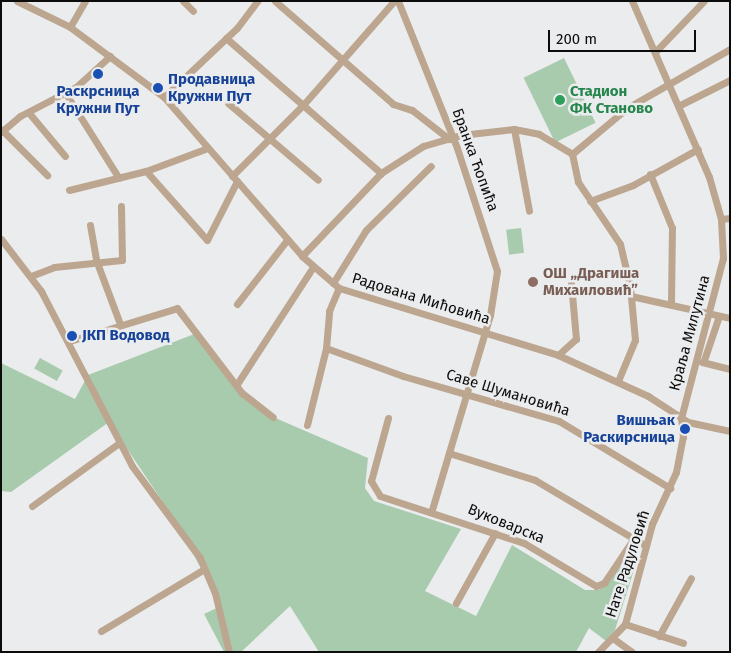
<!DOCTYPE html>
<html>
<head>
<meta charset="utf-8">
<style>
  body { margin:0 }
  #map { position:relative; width:731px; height:653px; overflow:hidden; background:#ebeced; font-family:"Fira Sans",sans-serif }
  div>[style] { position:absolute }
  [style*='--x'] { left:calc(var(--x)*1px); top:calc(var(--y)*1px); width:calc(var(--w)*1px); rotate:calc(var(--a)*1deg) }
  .green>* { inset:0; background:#a8cbad; transform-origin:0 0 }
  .minor>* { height:7px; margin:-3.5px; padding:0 3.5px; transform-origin:3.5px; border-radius:3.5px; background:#bda690 }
  .dots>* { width:14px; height:14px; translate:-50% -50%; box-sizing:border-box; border:2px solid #ebeced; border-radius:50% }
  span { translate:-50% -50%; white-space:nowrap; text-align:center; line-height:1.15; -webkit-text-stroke:5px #ebeced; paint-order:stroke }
  .transit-label { font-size:15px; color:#164399; font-weight:700 }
  .left { translate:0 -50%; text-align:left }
  .right { translate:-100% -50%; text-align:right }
  .leisure-label { font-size:15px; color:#27864d; font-weight:700 }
  .street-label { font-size:15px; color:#0c0c0c }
  .education-label { font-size:15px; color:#785e54; font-weight:700 }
  .frame { position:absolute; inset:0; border:2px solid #0c0c0c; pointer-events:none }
  .scale { position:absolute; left:548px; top:30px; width:148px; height:22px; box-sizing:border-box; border:2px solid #0c0c0c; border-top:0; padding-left:6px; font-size:15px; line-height:18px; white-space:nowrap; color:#0c0c0c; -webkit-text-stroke:4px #ebeced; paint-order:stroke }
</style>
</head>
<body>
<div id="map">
  <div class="green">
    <div style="left:564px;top:58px;width:72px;height:45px;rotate:64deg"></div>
    <div style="left:521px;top:228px;width:25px;height:15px;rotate:83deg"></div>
    <div style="clip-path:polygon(197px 333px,237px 384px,273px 417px,368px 458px,365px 488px,374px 501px,461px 529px,425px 591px,476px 616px,512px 545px,585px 590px,599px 590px,618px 565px,633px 573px,615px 630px,606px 641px,589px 628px,576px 652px,319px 652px,290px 606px,241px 652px,224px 652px,204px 614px,221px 606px,175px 520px,109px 422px,11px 492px,1px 491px,1px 363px,75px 399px,88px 375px)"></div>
    <div style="left:40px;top:358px;width:26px;height:12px;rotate:29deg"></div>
  </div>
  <div class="minor">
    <div style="--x:17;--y:1;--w:59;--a:26.1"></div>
    <div style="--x:70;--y:27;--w:117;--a:36.7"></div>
    <div style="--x:164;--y:97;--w:211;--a:49"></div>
    <div style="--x:302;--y:256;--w:49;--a:40.9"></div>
    <div style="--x:339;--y:288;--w:229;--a:17"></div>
    <div style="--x:558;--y:355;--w:99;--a:24.5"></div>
    <div style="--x:648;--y:396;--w:48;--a:33"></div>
    <div style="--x:688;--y:422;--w:43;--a:12.1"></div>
    <div style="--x:183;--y:1;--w:14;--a:45"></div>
    <div style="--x:275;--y:1;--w:157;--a:41.1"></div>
    <div style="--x:393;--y:104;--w:20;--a:18"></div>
    <div style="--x:412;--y:110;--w:47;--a:38.1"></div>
    <div style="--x:398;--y:1;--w:158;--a:68.1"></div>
    <div style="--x:457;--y:148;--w:129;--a:72"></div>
    <div style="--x:497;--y:271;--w:45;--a:99"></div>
    <div style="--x:490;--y:315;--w:202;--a:106.6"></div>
    <div style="--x:70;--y:27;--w:30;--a:-60"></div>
    <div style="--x:226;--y:38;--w:206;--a:41.1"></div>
    <div style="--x:656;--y:51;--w:69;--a:-46.2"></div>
    <div style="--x:66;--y:94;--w:99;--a:57.8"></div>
    <div style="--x:164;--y:97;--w:100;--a:-43.4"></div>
    <div style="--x:237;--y:28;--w:34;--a:-53"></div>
    <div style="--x:228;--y:103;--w:118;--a:40.5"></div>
    <div style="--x:680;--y:105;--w:56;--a:-26.6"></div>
    <div style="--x:29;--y:113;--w:56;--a:50.1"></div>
    <div style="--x:514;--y:129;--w:83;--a:79.6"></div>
    <div style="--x:2;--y:130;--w:64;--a:45"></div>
    <div style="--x:1;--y:132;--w:25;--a:-40"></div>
    <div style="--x:20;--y:116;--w:63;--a:-27.4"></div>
    <div style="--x:76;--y:87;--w:46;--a:-42.4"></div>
    <div style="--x:146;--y:171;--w:92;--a:48.5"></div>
    <div style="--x:207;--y:240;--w:66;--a:-63"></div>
    <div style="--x:650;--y:174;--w:58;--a:67.8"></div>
    <div style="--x:672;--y:228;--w:76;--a:90.8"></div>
    <div style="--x:232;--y:176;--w:100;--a:-45"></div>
    <div style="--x:303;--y:105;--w:138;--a:-48.8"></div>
    <div style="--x:69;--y:190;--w:79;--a:-13.9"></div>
    <div style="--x:146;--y:171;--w:63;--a:-20.4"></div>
    <div style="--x:590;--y:201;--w:46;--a:-20.4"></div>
    <div style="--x:633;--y:185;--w:74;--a:-29"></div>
    <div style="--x:721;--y:219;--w:9;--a:-6"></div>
    <div style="--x:90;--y:225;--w:36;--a:80"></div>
    <div style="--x:96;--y:260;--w:68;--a:69.4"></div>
    <div style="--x:1;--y:239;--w:66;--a:52.4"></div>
    <div style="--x:41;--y:291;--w:197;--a:62.5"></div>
    <div style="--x:132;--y:466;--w:114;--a:53.5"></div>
    <div style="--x:200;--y:558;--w:38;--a:67"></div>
    <div style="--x:215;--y:593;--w:61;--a:76.7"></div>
    <div style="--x:302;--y:256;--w:115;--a:-46.4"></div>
    <div style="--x:381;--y:173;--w:50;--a:-32.7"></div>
    <div style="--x:423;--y:146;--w:40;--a:-16"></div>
    <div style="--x:461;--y:135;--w:53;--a:-6.5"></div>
    <div style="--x:514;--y:129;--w:25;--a:11"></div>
    <div style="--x:539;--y:134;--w:39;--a:31"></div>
    <div style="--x:31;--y:276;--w:25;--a:-21"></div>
    <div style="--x:54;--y:267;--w:68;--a:-5.9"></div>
    <div style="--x:122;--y:260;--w:54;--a:-91.1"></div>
    <div style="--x:333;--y:283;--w:62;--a:-58.1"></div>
    <div style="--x:366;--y:230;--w:91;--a:-44.6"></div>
    <div style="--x:631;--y:296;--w:101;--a:12.5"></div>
    <div style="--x:237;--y:304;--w:81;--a:-52"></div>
    <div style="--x:70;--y:341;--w:112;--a:-17.1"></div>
    <div style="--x:177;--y:308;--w:107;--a:52.6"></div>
    <div style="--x:242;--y:393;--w:39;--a:38"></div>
    <div style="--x:326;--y:348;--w:82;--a:20"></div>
    <div style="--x:403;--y:376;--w:162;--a:16.1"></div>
    <div style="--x:559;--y:421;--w:130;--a:31.1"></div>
    <div style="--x:558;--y:355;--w:24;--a:-42"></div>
    <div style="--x:576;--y:339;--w:56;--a:-95.1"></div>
    <div style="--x:704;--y:360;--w:46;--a:-71.2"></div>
    <div style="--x:702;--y:362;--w:29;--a:14"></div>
    <div style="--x:618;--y:381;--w:44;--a:-67.5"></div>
    <div style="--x:635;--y:340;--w:54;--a:-95.3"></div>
    <div style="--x:630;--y:286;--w:43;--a:-103.4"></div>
    <div style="--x:620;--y:244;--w:75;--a:-124.1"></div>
    <div style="--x:578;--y:182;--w:29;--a:-102"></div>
    <div style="--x:572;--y:154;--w:72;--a:-39.9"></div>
    <div style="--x:627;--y:108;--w:119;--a:-29.8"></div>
    <div style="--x:237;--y:384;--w:140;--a:-57"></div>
    <div style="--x:388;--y:418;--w:65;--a:105.1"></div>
    <div style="--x:371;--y:481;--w:17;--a:59"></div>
    <div style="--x:380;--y:496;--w:151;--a:18.1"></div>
    <div style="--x:524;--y:543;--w:84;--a:30.8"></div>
    <div style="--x:596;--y:586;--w:9;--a:-21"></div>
    <div style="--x:604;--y:583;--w:50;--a:-56.3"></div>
    <div style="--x:307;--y:425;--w:79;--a:-76.1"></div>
    <div style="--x:326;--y:348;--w:37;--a:-85"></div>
    <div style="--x:329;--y:311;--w:25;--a:-67"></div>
    <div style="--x:449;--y:453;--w:90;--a:17.4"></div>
    <div style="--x:535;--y:480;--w:129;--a:30.7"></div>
    <div style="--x:32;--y:506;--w:107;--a:-35.9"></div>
    <div style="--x:456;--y:603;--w:80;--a:-60.9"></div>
    <div style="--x:625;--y:624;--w:61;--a:18.1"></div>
    <div style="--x:101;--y:631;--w:120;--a:-31"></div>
    <div style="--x:659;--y:636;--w:66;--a:-61.1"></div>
    <div style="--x:614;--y:639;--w:22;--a:36"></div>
    <div style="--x:598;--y:652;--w:39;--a:-46"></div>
    <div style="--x:625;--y:624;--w:104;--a:-74.9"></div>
    <div style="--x:652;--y:524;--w:57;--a:-65.2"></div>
    <div style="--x:676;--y:472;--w:36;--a:-79"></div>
    <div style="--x:683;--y:437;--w:19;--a:-96"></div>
    <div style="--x:681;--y:418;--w:165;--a:-75.3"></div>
    <div style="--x:723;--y:258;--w:39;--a:-93"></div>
    <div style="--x:721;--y:219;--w:44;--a:-105.9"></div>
    <div style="--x:709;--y:177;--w:192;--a:-113.6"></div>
  </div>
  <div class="dots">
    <div style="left:98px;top:74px;background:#1a4fb4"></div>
    <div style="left:158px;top:88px;background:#1a4fb4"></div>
    <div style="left:560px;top:100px;background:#2e9e5b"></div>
    <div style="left:533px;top:282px;background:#8d6e63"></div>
    <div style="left:72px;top:336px;background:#1a4fb4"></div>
    <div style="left:685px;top:429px;background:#1a4fb4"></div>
  </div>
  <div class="transit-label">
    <span class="left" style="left:168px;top:88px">Продавница<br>Кружни Пут</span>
    <span style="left:98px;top:100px">Раскрсница<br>Кружни Пут</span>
    <span class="left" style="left:82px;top:336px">ЈКП Водовод</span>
    <span class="right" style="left:675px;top:429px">Вишњак<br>Раскирсница</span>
  </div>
  <div class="leisure-label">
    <span class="left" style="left:570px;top:100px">Стадион<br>ФК Станово</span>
  </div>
  <div class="street-label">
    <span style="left:475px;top:160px;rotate:70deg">Бранка Ћопића</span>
    <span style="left:421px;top:299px;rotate:17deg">Радована Мићовића</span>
    <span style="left:690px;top:333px;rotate:-75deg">Краља Милутина</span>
    <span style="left:508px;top:393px;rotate:17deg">Саве Шумановића</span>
    <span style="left:506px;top:524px;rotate:22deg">Вуковарска</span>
    <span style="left:628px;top:564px;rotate:-72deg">Нате Радуловић</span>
  </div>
  <div class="education-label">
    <span class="left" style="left:543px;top:282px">ОШ „Драгиша<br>Михаиловић”</span>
  </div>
  <div class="frame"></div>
  <div class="scale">200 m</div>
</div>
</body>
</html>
